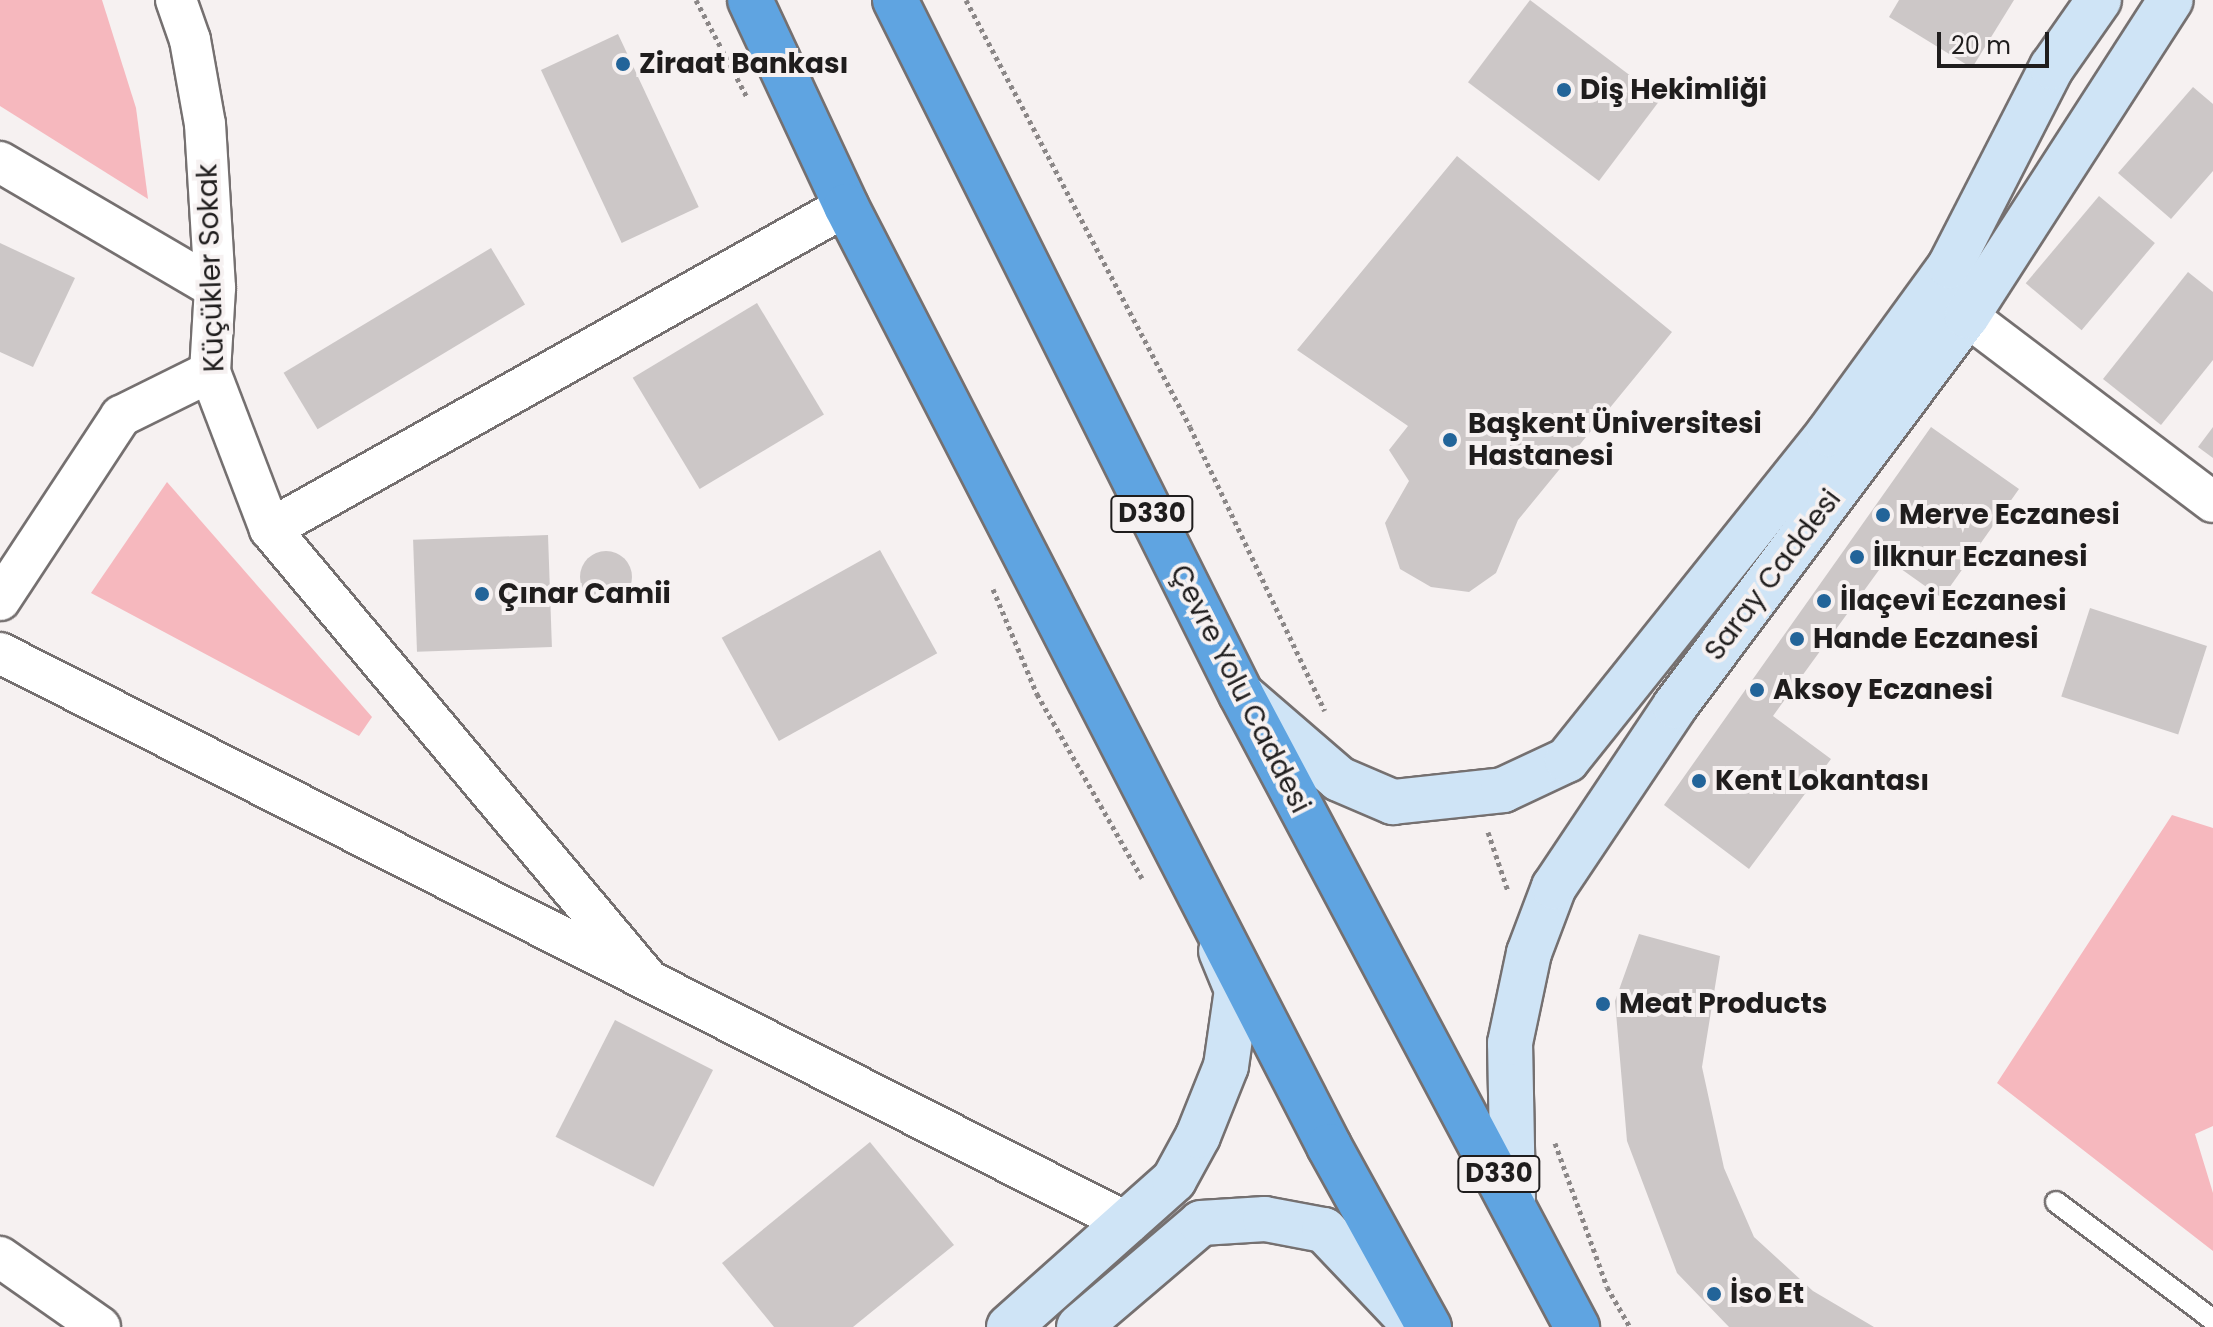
<!DOCTYPE html>
<html>
<head>
<meta charset="utf-8">
<style>
  body { margin:0 }
  #map { position:relative; width:2213px; height:1327px; overflow:hidden; background:#f6f1f1; font-family:Poppins,sans-serif }
  div>[style] { position:absolute }
  [style*='--x'] { left:calc(var(--x)*1px); top:calc(var(--y)*1px); width:calc(var(--w)*1px); rotate:calc(var(--a)*1deg) }
  .green>* { inset:0; background:#f6b8be }
  .building>* { inset:0; background:#ccc7c7; transform-origin:0 0 }
  .round { border-radius:50% }
  .path>* { height:5px; margin-top:-2.5px; transform-origin:0; background:repeating-linear-gradient(90deg,#8b8787 0 4px,transparent 0 8px) }
  .roads { filter:drop-shadow(2px 0 #757070) drop-shadow(-2px 0 #757070) drop-shadow(0 2px #757070) drop-shadow(0 -2px #757070) }
  .lane>* { height:20px; margin:-10px; padding:0 10px; transform-origin:10px; border-radius:10px; background:#fff }
  .street>* { height:40px; margin:-20px; padding:0 20px; transform-origin:20px; border-radius:20px; background:#fff }
  .secondary>* { height:44px; margin:-22px; padding:0 22px; transform-origin:22px; border-radius:22px; background:#cfe4f6 }
  .highway>* { height:44px; margin:-22px; padding:0 22px; transform-origin:22px; border-radius:22px; background:#5fa4e1 }
  .dots>* { width:22px; height:22px; translate:-50% -50%; box-sizing:border-box; border:4px solid #f6f1f1; border-radius:50% }
  span { translate:-50% -50%; white-space:nowrap; text-align:center; line-height:1.15; -webkit-text-stroke:8px #f6f1f1; paint-order:stroke }
  .shield-label span { padding:2px 6px; background:#f6f1f1; border:2px solid; border-radius:6px; -webkit-text-stroke-width:0 }
  .shield-label { font-size:26px; color:#1f1d1d; font-weight:700 }
  .poi-label { font-size:28px; color:#1f1d1d; font-weight:700 }
  .left { translate:0 -50%; text-align:left }
  .street-label { font-size:28px; color:#1f1d1d }
  .scale { position:absolute; left:1937px; top:32px; width:112px; height:36px; box-sizing:border-box; border:4px solid #1f1d1d; border-top:0; padding-left:10px; font-size:24px; line-height:28px; white-space:nowrap; color:#1f1d1d; -webkit-text-stroke:6px #f6f1f1; paint-order:stroke }
</style>
</head>
<body>
<div id="map">
  <div class="green">
    <div style="clip-path:polygon(0 0,102px 0,136px 108px,148px 199px,0 106px)"></div>
    <div style="clip-path:polygon(167px 482px,372px 717px,359px 736px,91px 593px)"></div>
    <div style="clip-path:polygon(2172px 815px,2213px 828px,2213px 1126px,2195px 1134px,2213px 1193px,2213px 1251px,1997px 1083px)"></div>
  </div>
  <div class="building">
    <div style="left:1530px;top:0;width:164px;height:103px;rotate:37deg"></div>
    <div style="clip-path:polygon(1899px 0,2014px 0,1972px 68px,1889px 17px)"></div>
    <div style="left:618px;top:34px;width:191px;height:85px;rotate:65deg"></div>
    <div style="clip-path:polygon(2193px 87px,2213px 104px,2213px 171px,2171px 219px,2118px 173px)"></div>
    <div style="clip-path:polygon(1457px 156px,1672px 332px,1518px 520px,1496px 573px,1469px 592px,1431px 587px,1400px 569px,1385px 523px,1409px 481px,1389px 450px,1408px 426px,1297px 350px)"></div>
    <div style="left:2099px;top:196px;width:73px;height:114px;rotate:40deg"></div>
    <div style="clip-path:polygon(0 243px,75px 278px,33px 367px,0 352px)"></div>
    <div style="left:491px;top:248px;width:66px;height:242px;rotate:59deg"></div>
    <div style="clip-path:polygon(2188px 272px,2213px 292px,2213px 360px,2161px 425px,2103px 379px)"></div>
    <div style="left:757px;top:303px;width:130px;height:145px;rotate:59deg"></div>
    <div style="clip-path:polygon(1931px 427px,2019px 489px,1942px 598px,1887px 559px,1773px 716px,1831px 759px,1749px 869px,1664px 805px)"></div>
    <div style="clip-path:polygon(2213px 427px,2213px 458px,2198px 447px)"></div>
    <div style="left:548px;top:535px;width:112px;height:135px;rotate:88deg"></div>
    <div style="left:880px;top:550px;width:118px;height:181px;rotate:61deg"></div>
    <div class="round" style="left:580px;top:551px;width:52px;height:52px"></div>
    <div style="left:2090px;top:608px;width:123px;height:93px;rotate:18deg"></div>
    <div style="clip-path:polygon(1639px 934px,1720px 956px,1702px 1067px,1724px 1168px,1754px 1237px,1813px 1291px,1874px 1327px,1729px 1327px,1677px 1273px,1627px 1141px,1615px 1001px)"></div>
    <div style="left:615px;top:1020px;width:110px;height:131px;rotate:27deg"></div>
    <div style="clip-path:polygon(870px 1142px,954px 1245px,853px 1327px,774px 1327px,722px 1263px)"></div>
  </div>
  <div class="path">
    <div style="--x:696;--y:0;--w:110;--a:62.3"></div>
    <div style="--x:966;--y:0;--w:482;--a:62.3"></div>
    <div style="--x:1190;--y:427;--w:314;--a:64.6"></div>
    <div style="--x:993;--y:589;--w:114;--a:67.3"></div>
    <div style="--x:1037;--y:694;--w:212;--a:60.3"></div>
    <div style="--x:1488;--y:832;--w:62;--a:71.3"></div>
    <div style="--x:1555;--y:1143;--w:153;--a:70.1"></div>
    <div style="--x:1607;--y:1287;--w:46;--a:60.1"></div>
  </div>
  <div class="roads">
    <div class="lane">
      <div style="--x:2056;--y:1202;--w:196;--a:36.9"></div>
    </div>
    <div class="street">
      <div style="--x:176;--y:0;--w:42;--a:70.7"></div>
      <div style="--x:190;--y:40;--w:85;--a:79.9"></div>
      <div style="--x:205;--y:124;--w:164;--a:86.5"></div>
      <div style="--x:215;--y:288;--w:84;--a:93.4"></div>
      <div style="--x:210;--y:372;--w:168;--a:69.1"></div>
      <div style="--x:270;--y:529;--w:583;--a:50.01"></div>
      <div style="--x:0;--y:162;--w:249;--a:30.4"></div>
      <div style="--x:1967;--y:316;--w:308;--a:37.1"></div>
      <div style="--x:270;--y:529;--w:660;--a:-29.28"></div>
      <div style="--x:0;--y:600;--w:220;--a:-56.7"></div>
      <div style="--x:121;--y:416;--w:99;--a:-26.3"></div>
      <div style="--x:0;--y:653;--w:1264;--a:26.81"></div>
      <div style="--x:0;--y:1257;--w:122;--a:35"></div>
    </div>
    <div class="secondary">
      <div style="--x:1243;--y:696;--w:127;--a:40.8"></div>
      <div style="--x:1339;--y:779;--w:59;--a:23.1"></div>
      <div style="--x:1393;--y:802;--w:111;--a:-6.2"></div>
      <div style="--x:1503;--y:790;--w:71;--a:-25.1"></div>
      <div style="--x:1567;--y:760;--w:418;--a:-51.3"></div>
      <div style="--x:1828;--y:434;--w:208;--a:-54"></div>
      <div style="--x:1950;--y:266;--w:224;--a:-62.9"></div>
      <div style="--x:2052;--y:67;--w:82;--a:-55"></div>
      <div style="--x:1513;--y:1198;--w:155;--a:-91.1"></div>
      <div style="--x:1510;--y:1043;--w:92;--a:-78.1"></div>
      <div style="--x:1529;--y:953;--w:71;--a:-69.3"></div>
      <div style="--x:1554;--y:887;--w:218;--a:-56.2"></div>
      <div style="--x:1675;--y:706;--w:487;--a:-53.2"></div>
      <div style="--x:1967;--y:316;--w:376;--a:-57.2"></div>
      <div style="--x:1009;--y:1327;--w:221;--a:-41.7"></div>
      <div style="--x:1174;--y:1180;--w:50;--a:-61.4"></div>
      <div style="--x:1198;--y:1136;--w:75;--a:-68.2"></div>
      <div style="--x:1226;--y:1066;--w:77;--a:-81.8"></div>
      <div style="--x:1237;--y:990;--w:42;--a:-112.3"></div>
      <div style="--x:1079;--y:1327;--w:160;--a:-40.4"></div>
      <div style="--x:1201;--y:1223;--w:64;--a:-3.6"></div>
      <div style="--x:1265;--y:1219;--w:60;--a:10.6"></div>
      <div style="--x:1324;--y:1230;--w:134;--a:46.5"></div>
    </div>
    <div class="highway">
      <div style="--x:750;--y:0;--w:227;--a:65"></div>
      <div style="--x:846;--y:206;--w:1057;--a:62.8"></div>
      <div style="--x:1329;--y:1146;--w:207;--a:61.1"></div>
      <div style="--x:895;--y:0;--w:775;--a:63.5"></div>
      <div style="--x:1241;--y:694;--w:717;--a:62.04"></div>
    </div>
  </div>
  <div class="dots">
    <div style="left:623px;top:64px;background:#226499"></div>
    <div style="left:1564px;top:90px;background:#226499"></div>
    <div style="left:1450px;top:440px;background:#226499"></div>
    <div style="left:1883px;top:515px;background:#226499"></div>
    <div style="left:1857px;top:557px;background:#226499"></div>
    <div style="left:482px;top:594px;background:#226499"></div>
    <div style="left:1824px;top:601px;background:#226499"></div>
    <div style="left:1797px;top:639px;background:#226499"></div>
    <div style="left:1757px;top:690px;background:#226499"></div>
    <div style="left:1699px;top:781px;background:#226499"></div>
    <div style="left:1603px;top:1004px;background:#226499"></div>
    <div style="left:1714px;top:1294px;background:#226499"></div>
  </div>
  <div class="shield-label">
    <span style="left:1152px;top:514px">D330</span>
    <span style="left:1499px;top:1174px">D330</span>
  </div>
  <div class="poi-label">
    <span class="left" style="left:639px;top:64px">Ziraat Bankası</span>
    <span class="left" style="left:1580px;top:90px">Diş Hekimliği</span>
    <span class="left" style="left:1468px;top:440px">Başkent Üniversitesi<br>Hastanesi</span>
    <span class="left" style="left:1899px;top:515px">Merve Eczanesi</span>
    <span class="left" style="left:1873px;top:557px">İlknur Eczanesi</span>
    <span class="left" style="left:498px;top:594px">Çınar Camii</span>
    <span class="left" style="left:1840px;top:601px">İlaçevi Eczanesi</span>
    <span class="left" style="left:1813px;top:639px">Hande Eczanesi</span>
    <span class="left" style="left:1773px;top:690px">Aksoy Eczanesi</span>
    <span class="left" style="left:1715px;top:781px">Kent Lokantası</span>
    <span class="left" style="left:1619px;top:1004px">Meat Products</span>
    <span class="left" style="left:1730px;top:1294px">İso Et</span>
  </div>
  <div class="street-label">
    <span style="left:211px;top:268px;rotate:-92deg">Küçükler Sokak</span>
    <span style="left:1773px;top:575px;rotate:-53deg">Saray Caddesi</span>
    <span style="left:1240px;top:689px;rotate:63deg">Çevre Yolu Caddesi</span>
  </div>
  <div class="scale">20 m</div>
</div>
</body>
</html>
